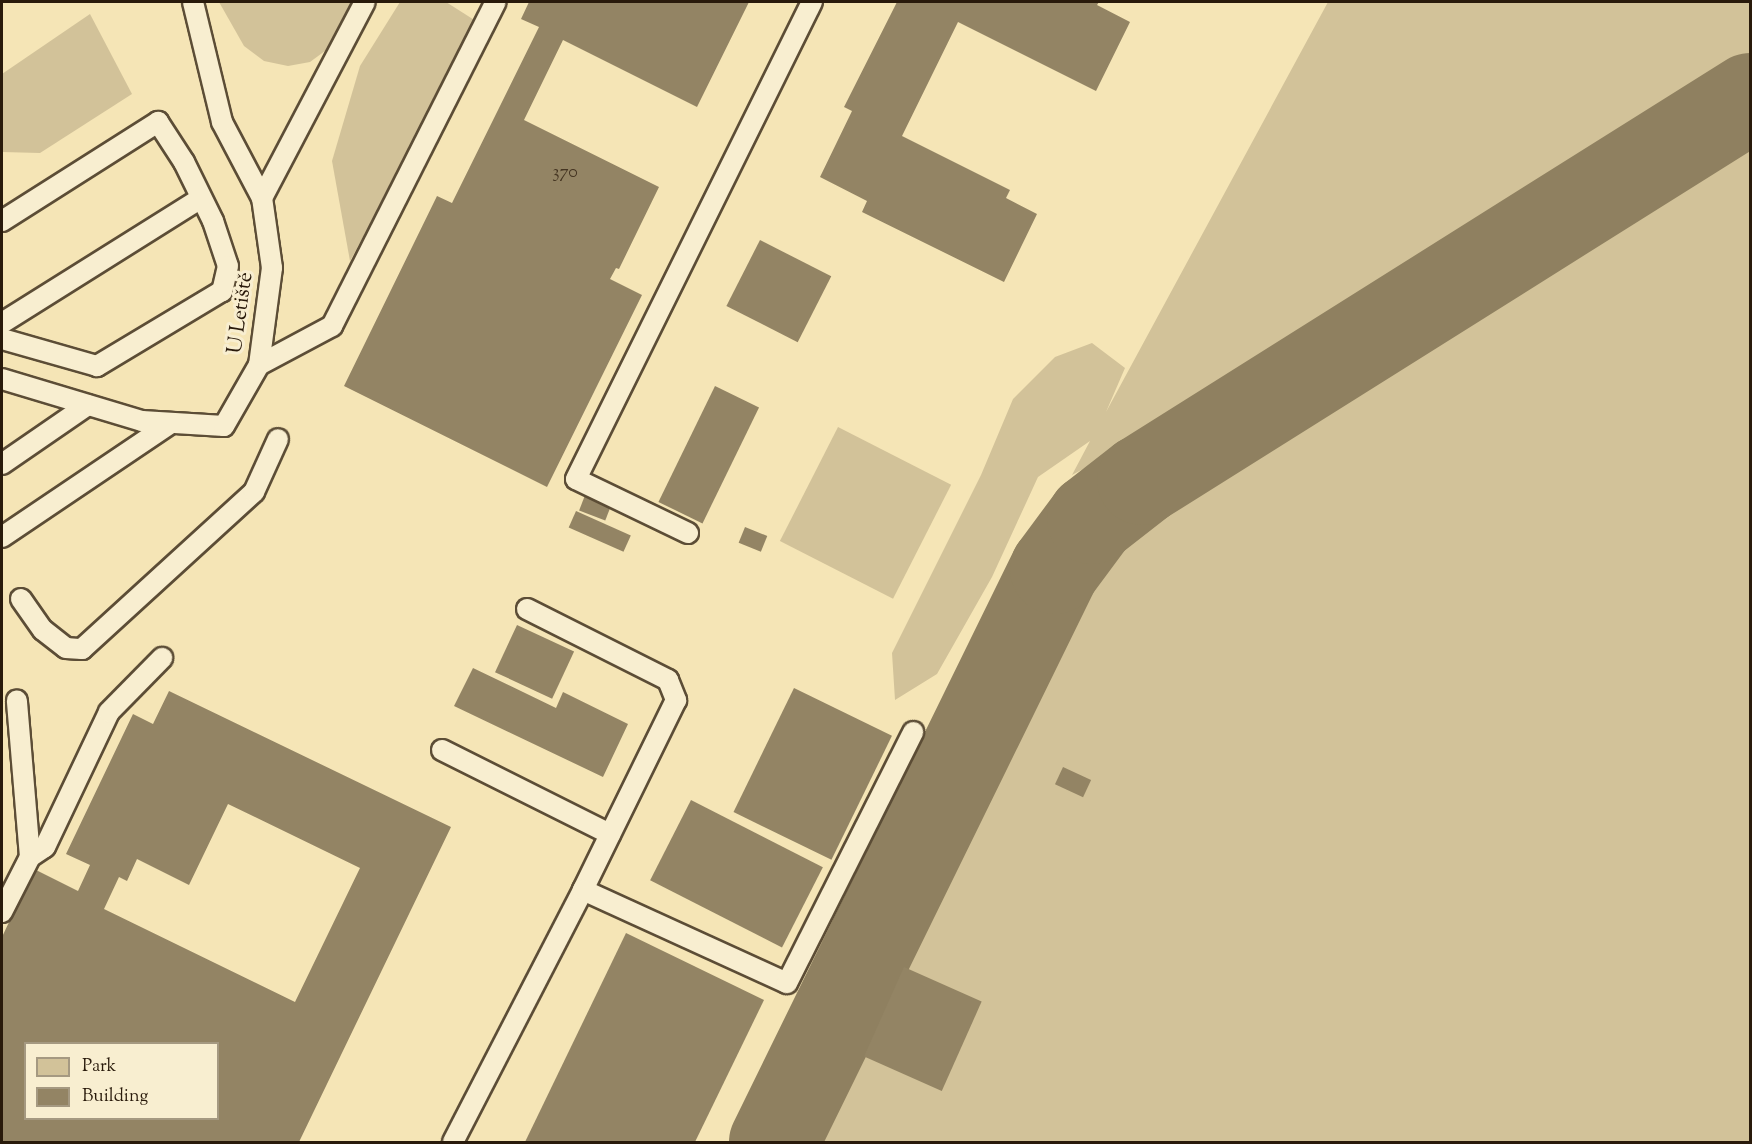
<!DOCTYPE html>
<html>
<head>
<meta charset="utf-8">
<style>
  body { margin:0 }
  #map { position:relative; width:1752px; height:1144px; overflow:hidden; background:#f5e5b6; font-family:"Sorts Mill Goudy",serif }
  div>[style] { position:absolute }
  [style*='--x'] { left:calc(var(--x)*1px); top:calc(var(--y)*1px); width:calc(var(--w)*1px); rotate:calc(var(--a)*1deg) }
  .green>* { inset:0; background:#d2c299; transform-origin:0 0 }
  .taxiway>* { height:90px; margin:-45px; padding:0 45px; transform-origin:45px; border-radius:45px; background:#8f8060 }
  .building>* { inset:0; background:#938464; transform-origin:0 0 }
  .roads { filter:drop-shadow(2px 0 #5c4d36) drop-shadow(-2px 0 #5c4d36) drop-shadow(0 2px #5c4d36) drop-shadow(0 -2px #5c4d36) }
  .service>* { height:20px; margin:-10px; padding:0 10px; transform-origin:10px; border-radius:10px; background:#f8eed0 }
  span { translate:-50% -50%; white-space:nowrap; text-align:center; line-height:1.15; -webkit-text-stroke:6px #f8eed0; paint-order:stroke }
  .number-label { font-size:18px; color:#443421 }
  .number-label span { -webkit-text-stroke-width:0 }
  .street-label { font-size:21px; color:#291a0b }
  .frame { position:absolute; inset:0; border:3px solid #291a0b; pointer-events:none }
  .legend { position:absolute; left:24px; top:1042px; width:195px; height:78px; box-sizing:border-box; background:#f8eed0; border:2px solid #a59981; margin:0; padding:8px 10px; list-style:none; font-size:18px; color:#291a0b }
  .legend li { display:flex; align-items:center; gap:12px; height:30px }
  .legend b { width:30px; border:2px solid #a59981 }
</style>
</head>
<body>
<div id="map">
  <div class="green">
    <div style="clip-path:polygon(219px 2px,353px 2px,329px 48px,310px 62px,288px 66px,264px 61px,244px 46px)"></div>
    <div style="clip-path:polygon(400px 2px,446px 2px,479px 23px,350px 261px,332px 161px,360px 66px)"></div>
    <div style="clip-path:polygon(1328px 2px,1750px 2px,1750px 54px,1141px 438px,1072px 475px,1090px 441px,1038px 477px,992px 577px,937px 674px,895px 700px,892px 653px,981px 475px,1013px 399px,1055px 357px,1092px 343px,1125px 368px,1106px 412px)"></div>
    <div style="clip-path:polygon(90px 14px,132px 94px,40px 153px,2px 152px,2px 74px)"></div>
    <div style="clip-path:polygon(1750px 143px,1750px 1142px,819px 1142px,1100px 565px,1127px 537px,1180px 500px)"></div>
    <div style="left:838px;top:427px;width:127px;height:128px;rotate:27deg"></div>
  </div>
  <div class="taxiway">
    <div style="--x:774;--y:1142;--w:638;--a:-63.88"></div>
    <div style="--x:1055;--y:569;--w:62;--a:-53.5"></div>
    <div style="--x:1092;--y:519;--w:63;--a:-38"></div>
    <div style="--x:1142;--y:480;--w:718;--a:-32.14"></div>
  </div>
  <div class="building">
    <div style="clip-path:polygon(529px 2px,749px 2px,697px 107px,563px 40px,524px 120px,659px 187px,619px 269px,616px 268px,610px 279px,642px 295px,547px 487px,344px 386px,437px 196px,452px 203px,539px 27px,521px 19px)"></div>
    <div style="clip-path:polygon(897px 2px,1099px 2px,1097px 5px,1130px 22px,1096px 91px,958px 22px,902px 136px,1010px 190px,1006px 198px,1037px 214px,1004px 282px,862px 212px,867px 201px,820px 177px,852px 111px,844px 107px)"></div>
    <div style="left:760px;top:240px;width:80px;height:74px;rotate:27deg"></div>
    <div style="left:715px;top:386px;width:49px;height:129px;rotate:26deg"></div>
    <div style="left:587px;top:490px;width:28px;height:22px;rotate:21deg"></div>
    <div style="left:576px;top:511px;width:60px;height:18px;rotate:24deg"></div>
    <div style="left:745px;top:527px;width:24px;height:17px;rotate:22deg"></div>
    <div style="left:517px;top:625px;width:63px;height:52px;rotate:25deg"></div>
    <div style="clip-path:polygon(473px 668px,556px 708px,563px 692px,628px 724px,603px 777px,454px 706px)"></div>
    <div style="left:794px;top:688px;width:109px;height:138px;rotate:26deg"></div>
    <div style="clip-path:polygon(evenodd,169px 691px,451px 827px,299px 1142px,2px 1142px,2px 937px,34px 869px,78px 891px,90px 865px,66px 854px,133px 714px,153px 724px,169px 691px,228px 804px,360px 868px,295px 1002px,104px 909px,119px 877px,127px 881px,137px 859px,189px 885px,228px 804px,169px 691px,26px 1044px,218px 1044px,218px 1118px,26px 1118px,26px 1044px)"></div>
    <div style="left:1063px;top:767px;width:31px;height:19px;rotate:25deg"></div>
    <div style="left:691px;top:800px;width:148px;height:90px;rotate:27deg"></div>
    <div style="clip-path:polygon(626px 933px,764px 1000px,695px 1142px,525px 1142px)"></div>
    <div style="left:904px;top:967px;width:85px;height:98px;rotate:24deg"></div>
  </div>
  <div class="roads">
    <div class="service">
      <div style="--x:262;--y:198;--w:221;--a:-62.3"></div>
      <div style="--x:2;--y:221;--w:185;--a:-32.4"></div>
      <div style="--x:158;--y:122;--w:48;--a:57"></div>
      <div style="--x:184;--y:162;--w:66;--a:63.8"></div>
      <div style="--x:213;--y:221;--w:47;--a:71.6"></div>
      <div style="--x:228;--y:266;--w:26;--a:103"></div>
      <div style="--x:222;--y:291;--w:146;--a:149"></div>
      <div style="--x:97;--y:366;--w:99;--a:-164.1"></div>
      <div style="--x:2;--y:323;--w:235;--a:-32.1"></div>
      <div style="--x:259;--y:365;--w:83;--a:-28.1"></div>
      <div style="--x:332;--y:326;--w:363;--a:-63.2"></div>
      <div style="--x:2;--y:379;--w:146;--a:16.7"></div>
      <div style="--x:142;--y:421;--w:82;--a:3.5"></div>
      <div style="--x:224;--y:426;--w:70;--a:-60.2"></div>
      <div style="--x:259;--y:365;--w:98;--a:-82.4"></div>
      <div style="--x:272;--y:268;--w:71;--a:-98.1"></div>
      <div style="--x:262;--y:198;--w:86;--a:-117.8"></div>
      <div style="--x:222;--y:122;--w:123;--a:-103.6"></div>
      <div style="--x:2;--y:464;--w:104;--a:-34.5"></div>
      <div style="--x:688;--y:533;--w:124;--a:-154.3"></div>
      <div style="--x:576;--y:479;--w:532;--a:-63.68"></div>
      <div style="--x:2;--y:537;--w:204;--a:-34"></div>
      <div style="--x:21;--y:599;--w:38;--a:55"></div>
      <div style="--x:43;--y:630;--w:29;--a:38"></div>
      <div style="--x:66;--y:648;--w:16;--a:4"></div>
      <div style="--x:82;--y:649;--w:233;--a:-42.4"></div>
      <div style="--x:254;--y:492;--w:58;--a:-65.6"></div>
      <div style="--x:527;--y:609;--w:158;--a:26.7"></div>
      <div style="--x:668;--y:680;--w:22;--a:68"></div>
      <div style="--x:676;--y:700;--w:212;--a:116.1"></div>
      <div style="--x:442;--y:750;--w:188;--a:26.6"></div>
      <div style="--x:30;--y:857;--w:18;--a:-34"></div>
      <div style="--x:45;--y:847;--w:149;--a:-64.6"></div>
      <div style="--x:109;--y:712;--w:76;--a:-45.5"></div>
      <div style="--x:2;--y:912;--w:62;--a:-63"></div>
      <div style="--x:30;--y:857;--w:157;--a:-94.8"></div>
      <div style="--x:453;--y:1142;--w:284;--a:-62.7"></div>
      <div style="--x:583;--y:890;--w:224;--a:24.5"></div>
      <div style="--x:787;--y:983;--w:281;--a:-63.3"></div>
    </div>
  </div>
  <div class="number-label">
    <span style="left:565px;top:173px">370</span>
  </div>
  <div class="street-label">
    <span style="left:241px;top:313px;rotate:-82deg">U Letiště</span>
  </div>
  <div class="frame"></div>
  <ul class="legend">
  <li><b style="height:16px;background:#d2c299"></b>Park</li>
  <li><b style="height:16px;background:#938464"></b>Building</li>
  </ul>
</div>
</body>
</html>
